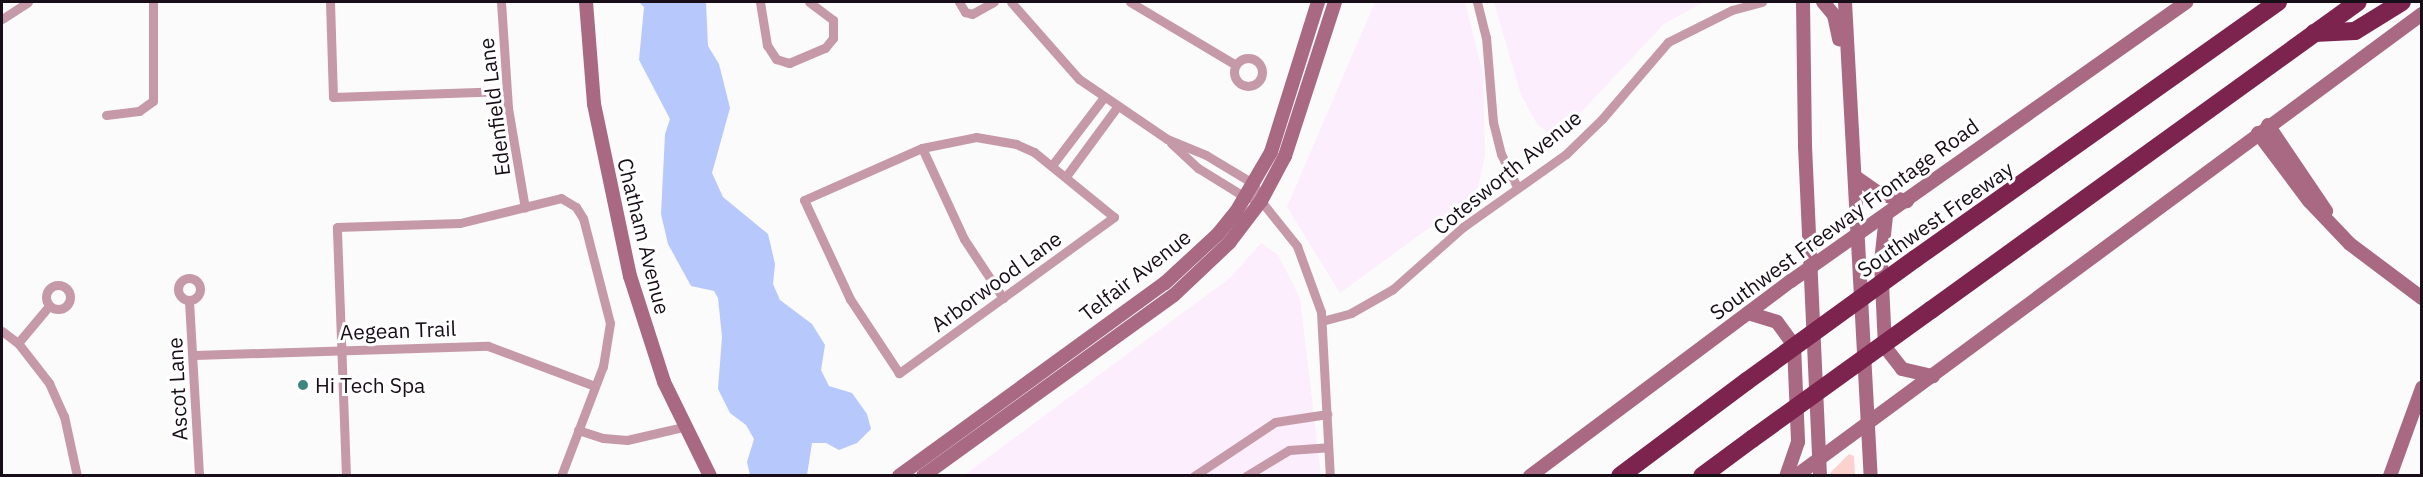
<!DOCTYPE html>
<html>
<head>
<meta charset="utf-8">
<style>
  body { margin:0 }
  #map { position:relative; width:2423px; height:477px; overflow:hidden; background:#fbfbfb; font-family:"IBM Plex Sans",sans-serif }
  div>[style] { position:absolute }
  [style*='--x'] { left:calc(var(--x)*1px); top:calc(var(--y)*1px); width:calc(var(--w)*1px); rotate:calc(var(--a)*1deg) }
  .built>* { inset:0; background:#fceefc }
  .green>* { inset:0; background:#fcd2cf }
  .water>* { inset:0; background:#b7c8fd }
  .street>* { height:9px; margin:-4.5px; padding:0 4.5px; transform-origin:4.5px; border-radius:4.5px; background:#c699a9 }
  .street>.ring { margin:-4.5px; padding:0; box-sizing:content-box; background:none; border:9px solid #c699a9; border-radius:50% }
  .secondary>* { height:14px; margin:-7px; padding:0 7px; transform-origin:7px; border-radius:7px; background:#a96982 }
  .highway>* { height:18px; margin:-9px; padding:0 9px; transform-origin:9px; border-radius:9px; background:#7d244e }
  .highway-bridge>* { height:18px; margin:-9px; padding:0 9px; transform-origin:9px; border-radius:9px; background:#7d244e }
  .dots>* { width:16px; height:16px; translate:-50% -50%; box-sizing:border-box; border:3px solid #fff; border-radius:50% }
  span { translate:-50% -50%; white-space:nowrap; text-align:center; line-height:1.15; -webkit-text-stroke:6px #fff; paint-order:stroke }
  .street-label { font-size:21px; color:#180e18 }
  .poi-label { font-size:21px; color:#180e18 }
  .left { translate:0 -50%; text-align:left }
  .frame { position:absolute; inset:0; border:3px solid #180e18; pointer-events:none }
</style>
</head>
<body>
<div id="map">
  <div class="built">
    <div style="clip-path:polygon(1375px 2px,1465px 2px,1483px 74px,1485px 155px,1477px 193px,1340px 293px,1287px 207px)"></div>
    <div style="clip-path:polygon(1494px 2px,1704px 2px,1664px 24px,1556px 139px,1537px 124px,1521px 95px)"></div>
    <div style="clip-path:polygon(1261px 243px,1278px 255px,1300px 298px,1321px 475px,963px 476px,1231px 277px)"></div>
  </div>
  <div class="green">
    <div style="clip-path:polygon(1849px 454px,1854px 456px,1855px 475px,1827px 476px)"></div>
  </div>
  <div class="water">
    <div style="clip-path:polygon(639px 2px,706px 2px,708px 46px,719px 64px,730px 108px,712px 173px,723px 197px,768px 234px,775px 264px,773px 284px,780px 300px,812px 324px,825px 345px,821px 370px,829px 386px,852px 393px,867px 414px,871px 429px,857px 443px,839px 450px,826px 443px,812px 443px,807px 475px,750px 475px,747px 462px,754px 439px,746px 425px,730px 413px,718px 389px,722px 337px,718px 298px,714px 291px,691px 286px,668px 244px,661px 214px,665px 134px,670px 119px,639px 60px,644px 7px)"></div>
  </div>
  <div class="street">
    <div style="--x:330;--y:2;--w:95;--a:88.2"></div>
    <div style="--x:333;--y:97;--w:173;--a:-2"></div>
    <div style="--x:501;--y:2;--w:106;--a:86.2"></div>
    <div style="--x:508;--y:108;--w:101;--a:80.4"></div>
    <div style="--x:760;--y:2;--w:44;--a:80.8"></div>
    <div style="--x:767;--y:45;--w:17;--a:57"></div>
    <div style="--x:776;--y:59;--w:14;--a:17"></div>
    <div style="--x:789;--y:63;--w:39;--a:-23"></div>
    <div style="--x:825;--y:48;--w:13;--a:-51"></div>
    <div style="--x:833;--y:38;--w:18;--a:-90"></div>
    <div style="--x:833;--y:20;--w:30;--a:-143"></div>
    <div style="--x:959;--y:2;--w:12;--a:59"></div>
    <div style="--x:965;--y:12;--w:7;--a:16"></div>
    <div style="--x:972;--y:14;--w:25;--a:-29"></div>
    <div style="--x:1011;--y:2;--w:103;--a:48.6"></div>
    <div style="--x:1079;--y:79;--w:107;--a:34.3"></div>
    <div style="--x:1167;--y:139;--w:42;--a:22.3"></div>
    <div style="--x:1206;--y:155;--w:56;--a:31.1"></div>
    <div style="--x:1254;--y:184;--w:18;--a:68"></div>
    <div style="--x:1261;--y:201;--w:58;--a:51.3"></div>
    <div style="--x:1297;--y:246;--w:70;--a:70"></div>
    <div style="--x:1321;--y:312;--w:164;--a:86.9"></div>
    <div style="--x:1130;--y:2;--w:123;--a:30.7"></div>
    <div style="--x:1477;--y:2;--w:36;--a:76"></div>
    <div style="--x:1486;--y:37;--w:85;--a:85.3"></div>
    <div style="--x:1493;--y:122;--w:33;--a:76"></div>
    <div style="--x:1501;--y:154;--w:37;--a:64"></div>
    <div style="--x:2;--y:19;--w:31;--a:-33"></div>
    <div class="ring" style="left:1234px;top:58px;width:19px;height:19px"></div>
    <div style="--x:106;--y:115;--w:33;--a:-7"></div>
    <div style="--x:139;--y:111;--w:17;--a:-36"></div>
    <div style="--x:153;--y:101;--w:99;--a:-90"></div>
    <div style="--x:976;--y:137;--w:41;--a:9.9"></div>
    <div style="--x:1016;--y:144;--w:20;--a:24"></div>
    <div style="--x:1034;--y:152;--w:103;--a:39.1"></div>
    <div style="--x:1114;--y:217;--w:266;--a:144"></div>
    <div style="--x:899;--y:373;--w:89;--a:-123.5"></div>
    <div style="--x:850;--y:299;--w:109;--a:-114.9"></div>
    <div style="--x:804;--y:200;--w:129;--a:-23.8"></div>
    <div style="--x:922;--y:148;--w:55;--a:-11.5"></div>
    <div style="--x:1171;--y:143;--w:37;--a:43"></div>
    <div style="--x:1198;--y:168;--w:55;--a:31.7"></div>
    <div style="--x:1245;--y:197;--w:16;--a:14"></div>
    <div style="--x:922;--y:148;--w:100;--a:65.2"></div>
    <div style="--x:964;--y:239;--w:71;--a:56.5"></div>
    <div style="--x:1053;--y:164;--w:84;--a:-52.7"></div>
    <div style="--x:1067;--y:175;--w:84;--a:-53.7"></div>
    <div class="ring" style="left:178px;top:278px;width:13px;height:13px"></div>
    <div class="ring" style="left:46px;top:285px;width:15px;height:15px"></div>
    <div style="--x:189;--y:301;--w:175;--a:86.7"></div>
    <div style="--x:1322;--y:321;--w:30;--a:-15"></div>
    <div style="--x:1351;--y:313;--w:48;--a:-29.7"></div>
    <div style="--x:1393;--y:289;--w:94;--a:-41.5"></div>
    <div style="--x:1463;--y:227;--w:126;--a:-35.3"></div>
    <div style="--x:1566;--y:154;--w:50;--a:-44.2"></div>
    <div style="--x:1602;--y:119;--w:101;--a:-49.4"></div>
    <div style="--x:1668;--y:42;--w:72;--a:-26.6"></div>
    <div style="--x:1732;--y:10;--w:31;--a:-15"></div>
    <div style="--x:2;--y:331;--w:20;--a:37"></div>
    <div style="--x:18;--y:343;--w:51;--a:52.2"></div>
    <div style="--x:49;--y:383;--w:36;--a:66"></div>
    <div style="--x:64;--y:416;--w:61;--a:77.8"></div>
    <div style="--x:18;--y:343;--w:48;--a:-50"></div>
    <div style="--x:195;--y:355;--w:293;--a:-1.8"></div>
    <div style="--x:488;--y:346;--w:114;--a:20.5"></div>
    <div style="--x:578;--y:430;--w:26;--a:18"></div>
    <div style="--x:603;--y:438;--w:24;--a:5"></div>
    <div style="--x:627;--y:440;--w:57;--a:-13.1"></div>
    <div style="--x:346;--y:476;--w:249;--a:-92.1"></div>
    <div style="--x:337;--y:227;--w:123;--a:-1.9"></div>
    <div style="--x:460;--y:223;--w:104;--a:-13.9"></div>
    <div style="--x:561;--y:198;--w:17;--a:31"></div>
    <div style="--x:576;--y:207;--w:13;--a:58"></div>
    <div style="--x:583;--y:218;--w:108;--a:75.6"></div>
    <div style="--x:610;--y:323;--w:44;--a:99.2"></div>
    <div style="--x:603;--y:366;--w:118;--a:110.9"></div>
    <div style="--x:1194;--y:476;--w:97;--a:-33.7"></div>
    <div style="--x:1275;--y:422;--w:53;--a:-8.7"></div>
    <div style="--x:1246;--y:476;--w:50;--a:-31.2"></div>
    <div style="--x:1289;--y:450;--w:39;--a:-4"></div>
  </div>
  <div class="secondary">
    <div style="--x:586;--y:2;--w:102;--a:85.5"></div>
    <div style="--x:594;--y:104;--w:176;--a:78.2"></div>
    <div style="--x:630;--y:276;--w:111;--a:72.2"></div>
    <div style="--x:664;--y:382;--w:105;--a:63.9"></div>
    <div style="--x:1803;--y:2;--w:144;--a:89.2"></div>
    <div style="--x:1805;--y:146;--w:330;--a:87.4"></div>
    <div style="--x:1823;--y:2;--w:17;--a:50"></div>
    <div style="--x:1834;--y:15;--w:25;--a:78"></div>
    <div style="--x:1845;--y:2;--w:475;--a:86.9"></div>
    <div style="--x:2268;--y:125;--w:104;--a:56"></div>
    <div style="--x:2258;--y:133;--w:85;--a:53.1"></div>
    <div style="--x:2309;--y:201;--w:59;--a:46.4"></div>
    <div style="--x:2350;--y:244;--w:90;--a:36.9"></div>
    <div style="--x:1857;--y:178;--w:28;--a:35"></div>
    <div style="--x:1880;--y:194;--w:28;--a:15"></div>
    <div style="--x:1886;--y:216;--w:46;--a:96.2"></div>
    <div style="--x:1881;--y:262;--w:85;--a:87.3"></div>
    <div style="--x:1885;--y:347;--w:28;--a:52"></div>
    <div style="--x:1902;--y:369;--w:32;--a:13"></div>
    <div style="--x:1748;--y:313;--w:30;--a:17"></div>
    <div style="--x:1777;--y:322;--w:29;--a:54"></div>
    <div style="--x:1794;--y:345;--w:97;--a:87.6"></div>
    <div style="--x:1798;--y:442;--w:36;--a:109"></div>
    <div style="--x:899;--y:476;--w:329;--a:-36"></div>
    <div style="--x:1165;--y:283;--w:72;--a:-42.8"></div>
    <div style="--x:1218;--y:234;--w:28;--a:-51"></div>
    <div style="--x:1236;--y:212;--w:69;--a:-59.7"></div>
    <div style="--x:1271;--y:152;--w:157;--a:-72.6"></div>
    <div style="--x:923;--y:476;--w:309;--a:-35.8"></div>
    <div style="--x:1174;--y:295;--w:76;--a:-43.4"></div>
    <div style="--x:1229;--y:243;--w:53;--a:-52.7"></div>
    <div style="--x:1261;--y:201;--w:51;--a:-61.9"></div>
    <div style="--x:1285;--y:156;--w:162;--a:-72"></div>
    <div style="--x:1530;--y:476;--w:326;--a:-36.8"></div>
    <div style="--x:1791;--y:281;--w:484;--a:-35.2"></div>
    <div style="--x:1796;--y:476;--w:778;--a:-36.43"></div>
    <div style="--x:2390;--y:476;--w:94;--a:-70"></div>
  </div>
  <div class="highway">
    <div style="--x:2314;--y:33;--w:41;--a:-2.8"></div>
    <div style="--x:2355;--y:31;--w:55;--a:-31.7"></div>
    <div style="--x:1915;--y:259;--w:445;--a:-35.3"></div>
    <div style="--x:1931;--y:310;--w:526;--a:-35.8"></div>
    <div style="--x:1620;--y:476;--w:159;--a:-36.8"></div>
    <div style="--x:1702;--y:476;--w:62;--a:-36.5"></div>
  </div>
  <div class="highway-bridge">
    <div style="--x:1747;--y:381;--w:208;--a:-36"></div>
    <div style="--x:1752;--y:439;--w:221;--a:-35.8"></div>
  </div>
  <div class="dots">
    <div style="left:303px;top:385px;background:#3f8680"></div>
  </div>
  <div class="street-label">
    <span style="left:494px;top:107px;rotate:-97deg">Edenfield Lane</span>
    <span style="left:1507px;top:172px;rotate:-39deg">Cotesworth Avenue</span>
    <span style="left:1844px;top:219px;rotate:-36deg">Southwest Freeway Frontage Road</span>
    <span style="left:1935px;top:219px;rotate:-35deg">Southwest Freeway</span>
    <span style="left:644px;top:236px;rotate:76deg">Chatham Avenue</span>
    <span style="left:1135px;top:275px;rotate:-38deg">Telfair Avenue</span>
    <span style="left:996px;top:281px;rotate:-36deg">Arborwood Lane</span>
    <span style="left:398px;top:330px;rotate:-2deg">Aegean Trail</span>
    <span style="left:177px;top:389px;rotate:-93deg">Ascot Lane</span>
  </div>
  <div class="poi-label">
    <span class="left" style="left:315px;top:385px">Hi Tech Spa</span>
  </div>
  <div class="frame"></div>
</div>
</body>
</html>
